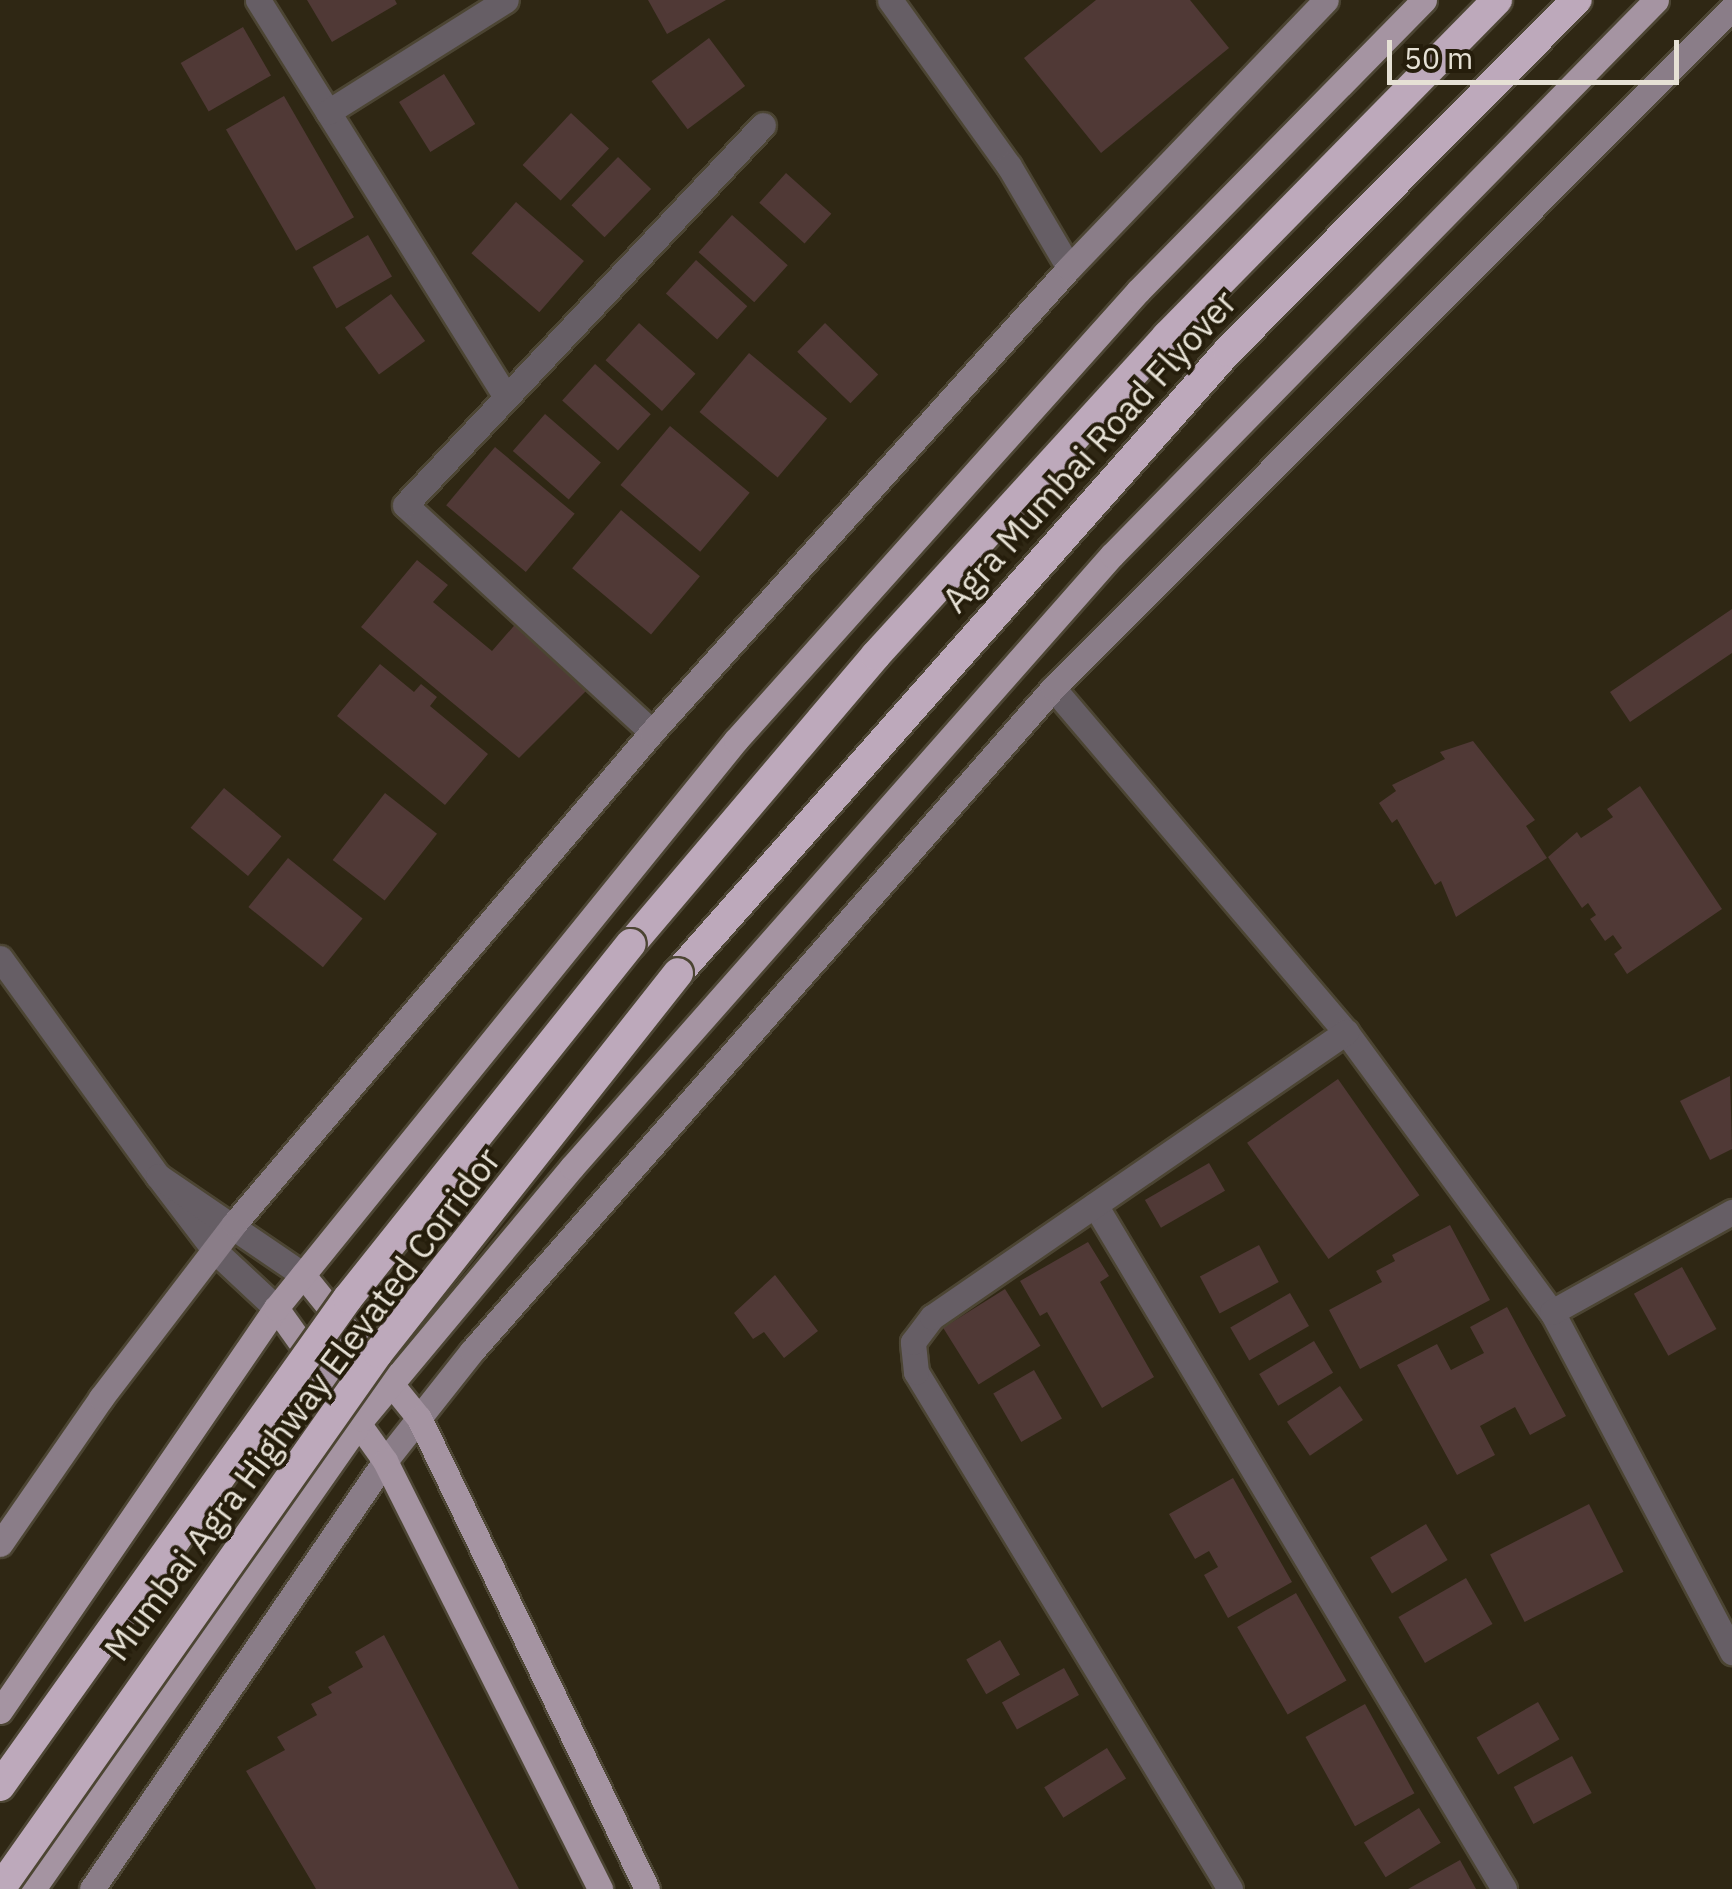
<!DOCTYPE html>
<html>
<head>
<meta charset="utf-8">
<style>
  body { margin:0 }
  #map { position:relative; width:1732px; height:1889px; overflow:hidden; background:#2f2714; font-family:"IBM Plex Sans",sans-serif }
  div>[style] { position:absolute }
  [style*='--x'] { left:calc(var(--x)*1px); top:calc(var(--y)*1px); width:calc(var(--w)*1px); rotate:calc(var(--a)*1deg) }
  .building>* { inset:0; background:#503936; transform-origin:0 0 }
  .roads { filter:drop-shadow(2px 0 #4c4533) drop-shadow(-2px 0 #4c4533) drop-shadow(0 2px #4c4533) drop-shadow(0 -2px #4c4533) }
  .street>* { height:25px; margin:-12.5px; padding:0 12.5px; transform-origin:12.5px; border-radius:12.5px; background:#665e65 }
  .secondary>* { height:25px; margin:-12.5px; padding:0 12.5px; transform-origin:12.5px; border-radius:12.5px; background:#8a7d88 }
  .primary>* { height:25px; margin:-12.5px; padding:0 12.5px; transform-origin:12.5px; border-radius:12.5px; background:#a594a2 }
  .highway>* { height:30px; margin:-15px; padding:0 15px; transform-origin:15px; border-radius:15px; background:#bda9bb }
  .bridges { filter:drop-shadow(2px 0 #4c4533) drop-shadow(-2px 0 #4c4533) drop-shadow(0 2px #4c4533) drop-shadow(0 -2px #4c4533) }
  .highway-bridge>* { height:30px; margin:-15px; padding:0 15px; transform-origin:15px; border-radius:15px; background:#bda9bb }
  span { translate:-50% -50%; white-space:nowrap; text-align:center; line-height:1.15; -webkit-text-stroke:8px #251d0b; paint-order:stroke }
  .street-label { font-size:35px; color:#e6e1d5 }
  .scale { position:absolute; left:1387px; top:40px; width:292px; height:45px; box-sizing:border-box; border:5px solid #e6e1d5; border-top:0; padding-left:12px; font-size:30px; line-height:35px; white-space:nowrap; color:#e6e1d5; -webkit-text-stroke:8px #251d0b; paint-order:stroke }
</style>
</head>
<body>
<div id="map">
  <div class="building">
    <div style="clip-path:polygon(307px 0,395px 0,397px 4px,332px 42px)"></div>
    <div style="clip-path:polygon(648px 0,726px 0,667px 34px)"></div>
    <div style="clip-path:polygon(1096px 0,1190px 0,1229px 48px,1101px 153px,1024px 58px)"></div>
    <div style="left:243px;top:27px;width:56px;height:72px;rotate:60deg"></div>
    <div style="left:709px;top:38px;width:60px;height:72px;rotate:53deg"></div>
    <div style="left:444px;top:74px;width:59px;height:53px;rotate:58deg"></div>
    <div style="left:284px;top:96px;width:140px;height:67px;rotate:60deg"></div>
    <div style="left:571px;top:113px;width:52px;height:71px;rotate:43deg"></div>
    <div style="left:618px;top:157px;width:46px;height:67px;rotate:44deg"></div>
    <div style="left:786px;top:173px;width:61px;height:40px;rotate:42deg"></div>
    <div style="left:516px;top:202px;width:90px;height:68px;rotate:41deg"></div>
    <div style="left:732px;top:215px;width:75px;height:50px;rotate:42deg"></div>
    <div style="left:368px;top:235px;width:48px;height:64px;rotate:60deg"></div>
    <div style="left:696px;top:260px;width:69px;height:45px;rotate:42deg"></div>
    <div style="left:391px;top:294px;width:58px;height:57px;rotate:54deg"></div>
    <div style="left:639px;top:323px;width:76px;height:50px;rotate:42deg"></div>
    <div style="left:825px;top:323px;width:74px;height:40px;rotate:44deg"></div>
    <div style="left:749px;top:353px;width:102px;height:77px;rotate:40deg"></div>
    <div style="left:595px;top:364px;width:75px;height:49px;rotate:42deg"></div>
    <div style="left:545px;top:414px;width:74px;height:49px;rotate:41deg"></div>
    <div style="left:670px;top:426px;width:104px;height:77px;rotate:40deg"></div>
    <div style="left:495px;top:447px;width:104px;height:76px;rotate:40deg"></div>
    <div style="left:621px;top:510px;width:103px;height:76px;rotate:40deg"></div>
    <div style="clip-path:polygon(417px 560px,448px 585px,433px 602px,492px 651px,526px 612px,600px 677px,519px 758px,361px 627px)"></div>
    <div style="clip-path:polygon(1732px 609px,1732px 653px,1630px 722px,1610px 692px)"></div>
    <div style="clip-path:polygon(380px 664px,414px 692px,421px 684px,437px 697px,430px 706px,488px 754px,445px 805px,337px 716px)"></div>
    <div style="clip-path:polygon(1473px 741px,1535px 820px,1526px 826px,1547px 858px,1456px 917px,1441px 881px,1435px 885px,1397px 819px,1392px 823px,1379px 803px,1396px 791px,1392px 785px,1445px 759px,1440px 752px)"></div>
    <div style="clip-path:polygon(1640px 786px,1722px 909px,1627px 974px,1614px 954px,1622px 948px,1613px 935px,1605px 941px,1590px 919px,1596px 915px,1588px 903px,1582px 908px,1548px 857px,1577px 832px,1581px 838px,1613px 817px,1607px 809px)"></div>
    <div style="left:224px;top:788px;width:75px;height:52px;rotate:40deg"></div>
    <div style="left:385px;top:793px;width:66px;height:85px;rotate:38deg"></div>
    <div style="left:288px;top:858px;width:96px;height:63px;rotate:39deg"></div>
    <div style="clip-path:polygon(1730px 1076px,1732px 1149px,1710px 1160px,1680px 1101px)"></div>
    <div style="left:1338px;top:1079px;width:142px;height:111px;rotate:55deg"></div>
    <div style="left:1209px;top:1163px;width:32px;height:74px;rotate:60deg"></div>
    <div style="clip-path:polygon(1450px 1225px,1490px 1300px,1360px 1369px,1329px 1310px,1382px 1282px,1376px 1271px,1395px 1261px,1392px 1255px)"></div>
    <div style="clip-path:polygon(1088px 1242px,1109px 1276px,1100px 1282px,1154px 1377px,1102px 1408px,1047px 1312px,1040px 1316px,1020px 1281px)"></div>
    <div style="left:1259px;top:1245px;width:42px;height:67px;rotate:62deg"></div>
    <div style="left:1682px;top:1267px;width:71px;height:55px;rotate:61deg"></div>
    <div style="clip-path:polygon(775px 1275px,818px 1331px,784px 1358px,764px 1332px,753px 1339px,734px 1313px)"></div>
    <div style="left:1005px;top:1289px;width:67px;height:73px;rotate:58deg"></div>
    <div style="left:1290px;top:1293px;width:38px;height:69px;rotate:60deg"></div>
    <div style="clip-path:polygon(1507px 1307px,1566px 1416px,1530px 1435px,1515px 1407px,1480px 1426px,1495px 1455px,1457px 1475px,1397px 1365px,1437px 1344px,1451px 1370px,1484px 1353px,1470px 1327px)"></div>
    <div style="left:1314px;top:1341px;width:37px;height:64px;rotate:59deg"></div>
    <div style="left:1034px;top:1370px;width:56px;height:47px;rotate:60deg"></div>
    <div style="left:1340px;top:1386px;width:41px;height:64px;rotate:56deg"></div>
    <div style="clip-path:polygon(1233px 1478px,1292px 1582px,1228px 1618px,1204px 1575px,1218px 1567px,1209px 1551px,1195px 1559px,1169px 1514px)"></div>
    <div style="left:1589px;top:1504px;width:76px;height:111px;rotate:63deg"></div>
    <div style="left:1426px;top:1524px;width:42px;height:65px;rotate:59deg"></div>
    <div style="left:1466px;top:1578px;width:53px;height:78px;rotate:60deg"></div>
    <div style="left:1296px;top:1593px;width:101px;height:68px;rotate:60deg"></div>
    <div style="clip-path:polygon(384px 1635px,519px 1889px,316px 1889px,246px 1771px,285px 1750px,277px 1737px,317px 1715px,311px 1704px,332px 1693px,328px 1687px,363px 1667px,355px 1652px)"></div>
    <div style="left:1000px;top:1640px;width:40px;height:39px;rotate:60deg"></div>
    <div style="left:1064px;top:1668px;width:31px;height:71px;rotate:61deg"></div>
    <div style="left:1538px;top:1702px;width:43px;height:71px;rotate:60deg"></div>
    <div style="left:1365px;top:1704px;width:102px;height:68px;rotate:61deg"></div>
    <div style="left:1107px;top:1748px;width:36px;height:74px;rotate:58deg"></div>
    <div style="left:1572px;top:1756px;width:42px;height:66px;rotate:62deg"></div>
    <div style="left:1419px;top:1808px;width:41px;height:65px;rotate:58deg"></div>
    <div style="clip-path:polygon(1460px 1860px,1476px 1889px,1408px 1889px)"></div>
  </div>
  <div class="roads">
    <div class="street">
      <div style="--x:258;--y:0;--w:468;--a:58"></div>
      <div style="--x:890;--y:0;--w:204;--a:54.4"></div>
      <div style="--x:1009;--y:166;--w:118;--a:59.5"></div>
      <div style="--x:328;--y:112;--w:210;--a:-32.2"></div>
      <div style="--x:1053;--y:688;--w:452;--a:49.6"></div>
      <div style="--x:1346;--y:1032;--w:348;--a:53.7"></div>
      <div style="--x:1552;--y:1312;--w:385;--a:62.1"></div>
      <div style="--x:652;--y:732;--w:335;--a:-137.4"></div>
      <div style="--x:405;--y:505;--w:522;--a:-46.71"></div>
      <div style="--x:0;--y:958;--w:269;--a:54.1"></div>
      <div style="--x:1095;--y:1205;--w:797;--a:59.12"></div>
      <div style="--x:276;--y:1308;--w:83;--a:-136.9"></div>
      <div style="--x:215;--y:1251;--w:94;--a:-127.2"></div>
      <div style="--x:158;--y:1176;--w:176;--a:34.3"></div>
      <div style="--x:1552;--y:1312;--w:206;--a:-29.1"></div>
      <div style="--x:1230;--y:1889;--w:605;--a:-121.27"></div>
      <div style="--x:916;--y:1372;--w:30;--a:-96"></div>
      <div style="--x:913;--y:1342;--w:31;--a:-53"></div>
      <div style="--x:932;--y:1317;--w:503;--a:-34.54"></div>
    </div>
    <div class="secondary">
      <div style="--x:0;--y:1544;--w:178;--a:-55.3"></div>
      <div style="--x:101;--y:1398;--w:219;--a:-52.6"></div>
      <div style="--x:234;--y:1224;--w:646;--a:-49.65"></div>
      <div style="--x:652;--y:732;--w:624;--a:-48.05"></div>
      <div style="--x:1069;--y:268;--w:371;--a:-46.2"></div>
      <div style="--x:92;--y:1889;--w:519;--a:-55.61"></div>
      <div style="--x:385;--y:1461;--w:140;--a:-51.7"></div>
      <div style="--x:472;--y:1351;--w:882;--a:-48.77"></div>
      <div style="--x:1053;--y:688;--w:961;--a:-45.04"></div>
    </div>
    <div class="primary">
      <div style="--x:303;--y:1275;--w:184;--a:51"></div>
      <div style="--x:419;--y:1418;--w:523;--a:64.17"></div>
      <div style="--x:276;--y:1308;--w:188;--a:54.5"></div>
      <div style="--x:385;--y:1461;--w:479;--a:63.3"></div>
      <div style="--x:0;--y:1711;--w:488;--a:-55.6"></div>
      <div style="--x:276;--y:1308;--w:731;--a:-51"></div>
      <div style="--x:736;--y:740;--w:603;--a:-48.16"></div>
      <div style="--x:1138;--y:291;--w:408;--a:-45.5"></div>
      <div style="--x:33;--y:1889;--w:574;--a:-55.01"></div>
      <div style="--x:362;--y:1419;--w:328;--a:-50.2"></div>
      <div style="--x:572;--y:1167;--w:816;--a:-48.58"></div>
      <div style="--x:1112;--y:555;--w:777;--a:-45.57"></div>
    </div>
    <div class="highway">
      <div style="--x:631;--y:944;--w:379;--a:-49.7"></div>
      <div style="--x:876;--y:655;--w:432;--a:-47.6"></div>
      <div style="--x:1167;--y:336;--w:471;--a:-45.5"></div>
      <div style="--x:678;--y:973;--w:830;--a:-48.52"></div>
      <div style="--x:1228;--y:351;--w:495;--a:-45.2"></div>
    </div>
  </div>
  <div class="bridges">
    <div class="highway-bridge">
      <div style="--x:0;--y:1786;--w:599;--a:-54.51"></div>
      <div style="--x:348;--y:1298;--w:453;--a:-51.4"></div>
      <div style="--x:0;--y:1889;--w:656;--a:-54.81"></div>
      <div style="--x:378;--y:1353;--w:484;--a:-51.7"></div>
    </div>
  </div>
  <div class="street-label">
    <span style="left:1089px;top:451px;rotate:-48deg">Agra Mumbai Road Flyover</span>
    <span style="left:302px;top:1404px;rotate:-53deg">Mumbai Agra Highway Elevated Corridor</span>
  </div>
  <div class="scale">50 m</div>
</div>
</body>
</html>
